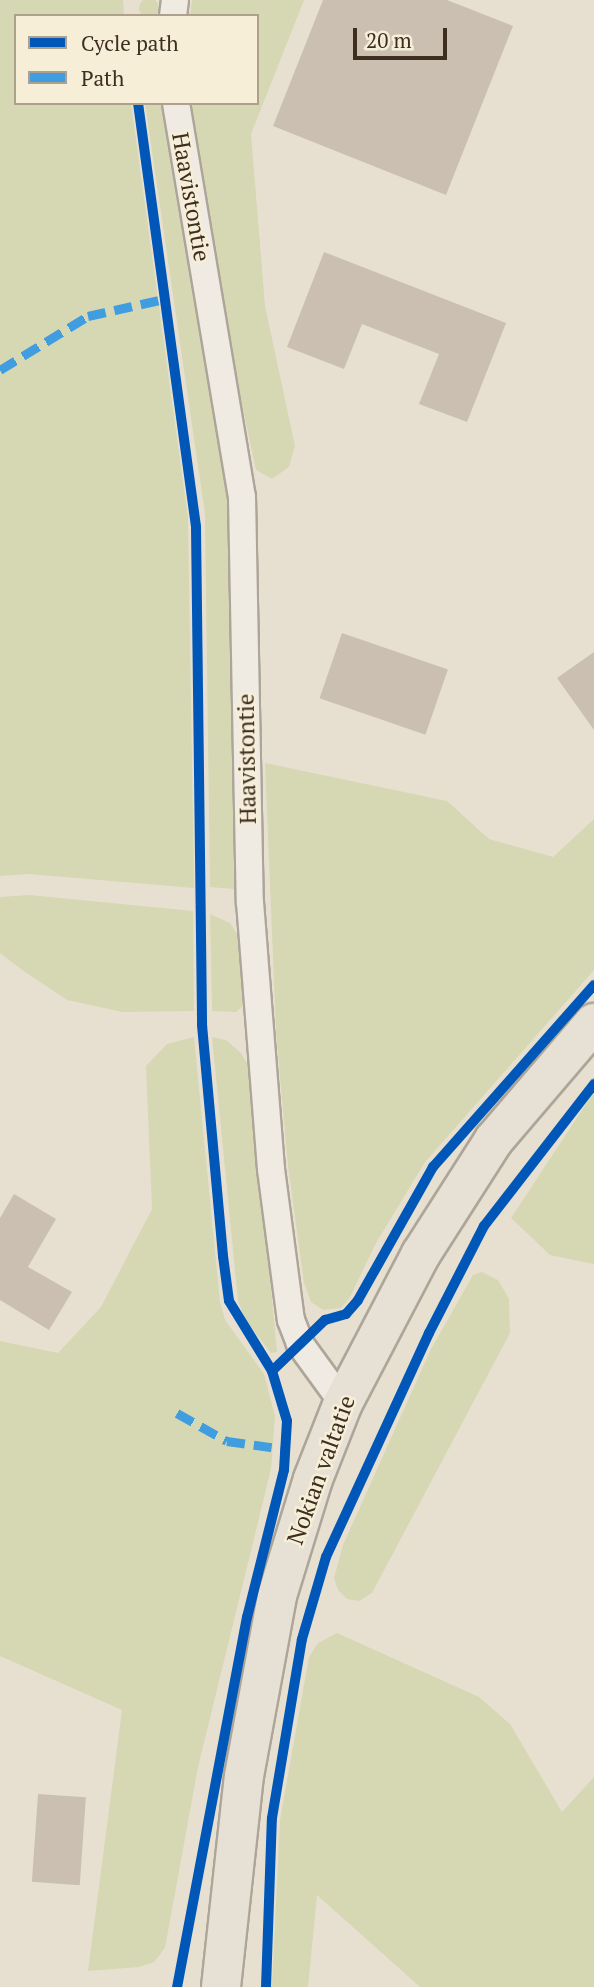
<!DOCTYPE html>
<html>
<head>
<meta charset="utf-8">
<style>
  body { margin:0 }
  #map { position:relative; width:594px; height:1987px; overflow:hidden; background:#e7e0d1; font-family:"PT Serif",serif }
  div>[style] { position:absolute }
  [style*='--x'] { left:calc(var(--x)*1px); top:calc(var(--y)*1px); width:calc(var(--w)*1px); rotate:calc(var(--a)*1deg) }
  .green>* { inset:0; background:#d6d7b3 }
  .round { border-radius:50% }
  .building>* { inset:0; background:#cbbfb2; transform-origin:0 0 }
  .roads { filter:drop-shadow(2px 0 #ada599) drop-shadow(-2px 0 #ada599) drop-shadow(0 2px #ada599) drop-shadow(0 -2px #ada599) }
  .minor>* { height:26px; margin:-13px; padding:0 13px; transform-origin:13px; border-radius:13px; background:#efebe3 }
  .primary>* { height:38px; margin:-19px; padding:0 19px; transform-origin:19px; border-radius:19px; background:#e6e1d4 }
  .quiet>* { height:9px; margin-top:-4.5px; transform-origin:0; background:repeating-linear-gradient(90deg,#3f9de0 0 18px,transparent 0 27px) }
  .cycleway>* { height:10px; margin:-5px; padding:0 5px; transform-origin:5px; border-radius:5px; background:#0057b8 }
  span { translate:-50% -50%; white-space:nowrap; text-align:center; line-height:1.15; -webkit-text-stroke:5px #f7eed8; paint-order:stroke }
  .street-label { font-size:23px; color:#3d2e20 }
  .legend { position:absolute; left:14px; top:14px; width:245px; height:91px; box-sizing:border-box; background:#f7eed8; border:2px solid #ada18e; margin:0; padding:9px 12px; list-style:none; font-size:21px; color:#3d2e20 }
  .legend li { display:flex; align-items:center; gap:14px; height:35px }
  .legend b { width:35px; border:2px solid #ada18e }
  .scale { position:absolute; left:353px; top:28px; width:94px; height:32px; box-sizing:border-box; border:4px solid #3d2e20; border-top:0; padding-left:9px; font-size:21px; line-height:24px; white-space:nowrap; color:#3d2e20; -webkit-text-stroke:5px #f7eed8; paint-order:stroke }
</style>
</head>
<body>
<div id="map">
  <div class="green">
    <div class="round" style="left:139px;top:-2px;width:20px;height:20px"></div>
    <div style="clip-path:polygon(0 0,123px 0,124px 16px,16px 16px,16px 103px,131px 103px,188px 518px,194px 888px,29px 874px,0 876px)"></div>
    <div style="clip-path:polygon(192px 0,304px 0,251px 134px,265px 306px,295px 446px,289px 467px,272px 479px,256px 470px,210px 254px,191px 103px,257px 103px,257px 16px,190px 16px)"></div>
    <div style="clip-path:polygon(145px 103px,162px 103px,230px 513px,234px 889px,210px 887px,205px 514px)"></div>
    <div style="clip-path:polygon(265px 763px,447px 801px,489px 839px,553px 857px,594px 819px,594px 970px,425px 1162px,376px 1243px,349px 1299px,341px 1308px,323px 1310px,311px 1302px,304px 1283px,288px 1166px,276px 1031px)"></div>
    <div style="clip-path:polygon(29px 895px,193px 911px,194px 1011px,123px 1012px,67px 1000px,25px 972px,0 953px,0 897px)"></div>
    <div style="clip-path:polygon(210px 914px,230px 923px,238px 935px,243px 1006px,236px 1012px,212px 1011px)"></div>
    <div style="clip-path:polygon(194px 1037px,220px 1302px,225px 1320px,264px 1374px,275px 1416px,271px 1469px,198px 1767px,165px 1948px,154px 1962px,139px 1967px,88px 1971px,122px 1710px,0 1656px,0 1341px,58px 1353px,101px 1307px,152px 1209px,146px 1066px,167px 1044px)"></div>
    <div style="clip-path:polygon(212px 1037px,226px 1040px,241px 1053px,250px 1069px,277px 1352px,271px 1353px,246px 1321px,238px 1301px)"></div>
    <div style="clip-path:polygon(594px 1092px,594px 1264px,550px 1255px,511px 1218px)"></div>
    <div style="clip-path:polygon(482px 1272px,498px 1280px,509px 1299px,510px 1333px,372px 1593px,359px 1601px,347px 1599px,338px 1590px,334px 1578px,343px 1545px,431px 1349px,473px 1275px)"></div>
    <div style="clip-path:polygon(337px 1633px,479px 1697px,510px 1724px,562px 1812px,594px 1777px,594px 1987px,420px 1987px,317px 1895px,308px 1987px,272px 1987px,280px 1820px,309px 1657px,318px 1643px)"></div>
  </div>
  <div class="building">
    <div style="clip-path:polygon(323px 0,447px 0,513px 26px,446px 195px,273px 126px)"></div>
    <div style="clip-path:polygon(324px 252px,506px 323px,467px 422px,419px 404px,439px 354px,362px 324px,344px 369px,287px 347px)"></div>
    <div style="left:342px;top:633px;width:112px;height:69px;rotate:19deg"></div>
    <div style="clip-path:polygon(594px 652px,594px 730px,557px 678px)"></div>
    <div style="clip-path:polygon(14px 1194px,56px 1219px,28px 1267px,72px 1292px,49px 1330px,0 1300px,0 1218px)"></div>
    <div style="left:38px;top:1794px;width:48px;height:88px;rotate:4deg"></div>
  </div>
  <div class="roads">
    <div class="minor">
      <div style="--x:173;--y:16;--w:16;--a:-83"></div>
      <div style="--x:176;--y:103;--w:399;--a:80.5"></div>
      <div style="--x:242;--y:497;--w:405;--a:88.9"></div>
      <div style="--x:250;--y:902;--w:268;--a:85.5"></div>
      <div style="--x:271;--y:1169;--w:152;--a:82.5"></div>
      <div style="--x:291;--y:1320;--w:26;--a:69"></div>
      <div style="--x:300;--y:1344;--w:73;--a:53.9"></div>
    </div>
    <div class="primary">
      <div style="--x:221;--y:1987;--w:212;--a:-83.8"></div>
      <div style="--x:244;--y:1776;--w:183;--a:-79.6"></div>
      <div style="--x:277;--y:1596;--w:122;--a:-72.9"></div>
      <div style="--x:313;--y:1479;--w:82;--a:-68.5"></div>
      <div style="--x:343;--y:1403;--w:168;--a:-62.4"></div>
      <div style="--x:421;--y:1254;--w:135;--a:-57.4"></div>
      <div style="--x:494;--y:1140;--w:154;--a:-49.5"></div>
    </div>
  </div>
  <div class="quiet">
    <div style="--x:0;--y:370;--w:103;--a:-31.5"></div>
    <div style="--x:88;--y:316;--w:78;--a:-12.6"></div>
    <div style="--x:177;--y:1413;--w:57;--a:29.2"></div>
    <div style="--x:227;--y:1441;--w:59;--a:7.9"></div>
  </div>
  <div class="cycleway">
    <div style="--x:138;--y:103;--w:428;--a:82.2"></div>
    <div style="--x:196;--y:527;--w:498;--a:89.3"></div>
    <div style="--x:202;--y:1025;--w:232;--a:84.8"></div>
    <div style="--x:223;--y:1256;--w:45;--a:82.4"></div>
    <div style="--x:229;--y:1301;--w:82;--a:58.4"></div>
    <div style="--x:272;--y:1371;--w:52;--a:73.3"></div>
    <div style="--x:287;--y:1421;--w:49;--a:93.5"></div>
    <div style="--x:284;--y:1470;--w:152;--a:104.1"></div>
    <div style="--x:247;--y:1617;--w:377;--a:100.7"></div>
    <div style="--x:272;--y:1371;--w:74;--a:-43.9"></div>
    <div style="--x:325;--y:1320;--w:22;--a:-16"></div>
    <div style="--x:346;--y:1314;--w:18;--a:-49"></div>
    <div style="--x:358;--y:1300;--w:153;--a:-60.6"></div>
    <div style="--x:433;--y:1167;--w:243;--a:-48.5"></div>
    <div style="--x:266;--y:1987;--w:169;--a:-88"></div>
    <div style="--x:272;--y:1818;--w:181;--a:-80.5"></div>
    <div style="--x:302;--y:1639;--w:85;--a:-73.7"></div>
    <div style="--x:326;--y:1557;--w:247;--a:-65.3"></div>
    <div style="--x:429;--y:1333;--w:120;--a:-62.8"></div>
    <div style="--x:484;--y:1226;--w:180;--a:-52.2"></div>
  </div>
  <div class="street-label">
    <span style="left:191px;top:197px;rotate:80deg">Haavistontie</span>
    <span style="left:247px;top:759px;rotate:-91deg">Haavistontie</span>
    <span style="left:321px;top:1470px;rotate:-70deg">Nokian valtatie</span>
  </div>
  <ul class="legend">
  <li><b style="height:9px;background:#0057b8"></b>Cycle path</li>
  <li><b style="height:9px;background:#3f9de0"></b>Path</li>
  </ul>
  <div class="scale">20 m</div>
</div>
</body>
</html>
